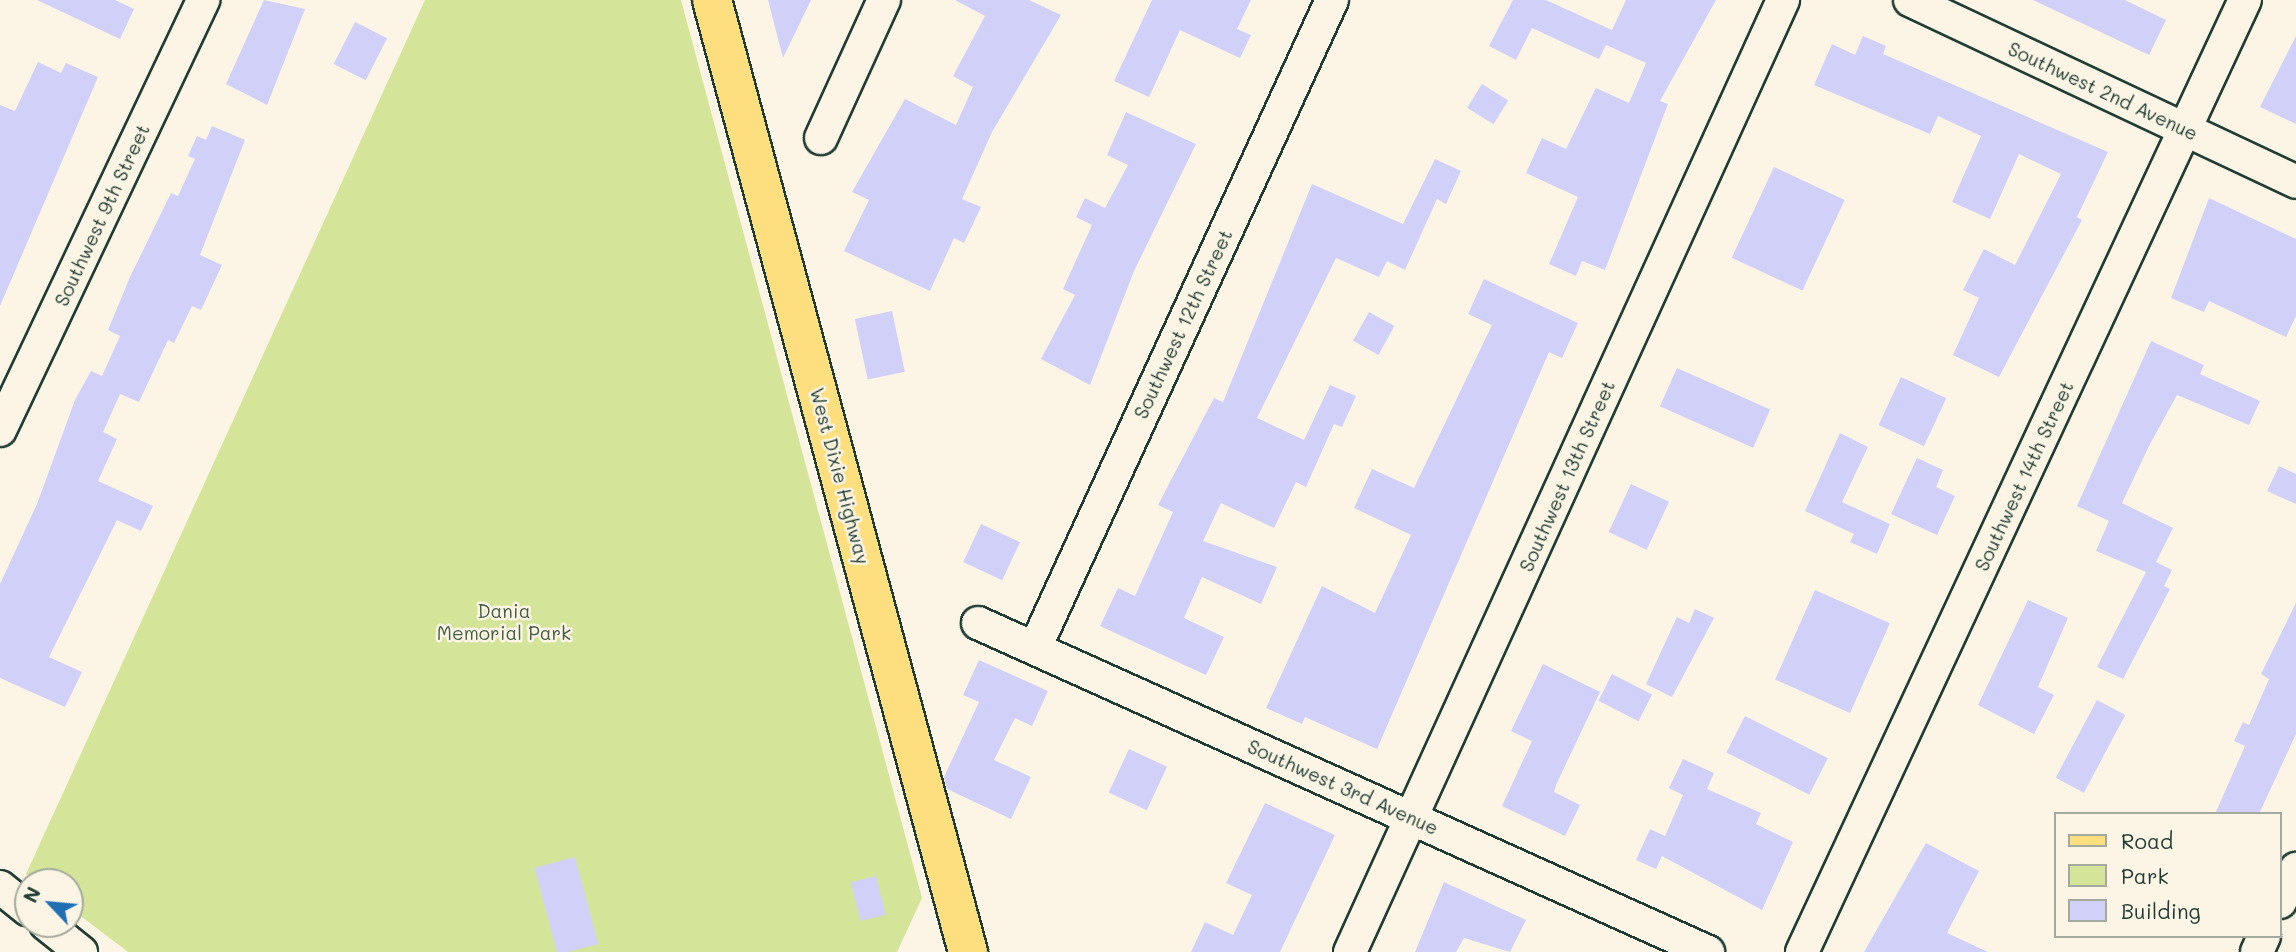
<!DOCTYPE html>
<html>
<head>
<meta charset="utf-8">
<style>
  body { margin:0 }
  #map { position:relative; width:2296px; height:952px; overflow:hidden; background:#fcf5e5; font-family:Mali,sans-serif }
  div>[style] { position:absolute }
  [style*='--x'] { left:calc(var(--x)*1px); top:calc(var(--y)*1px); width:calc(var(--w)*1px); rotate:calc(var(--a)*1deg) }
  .green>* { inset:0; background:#d4e599 }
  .building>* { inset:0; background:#d1d0f8; transform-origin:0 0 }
  .roads { filter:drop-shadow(2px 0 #1f3d34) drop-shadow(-2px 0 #1f3d34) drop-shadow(0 2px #1f3d34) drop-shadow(0 -2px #1f3d34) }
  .minor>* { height:32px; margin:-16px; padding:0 16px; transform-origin:16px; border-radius:16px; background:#fcf5e5 }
  .major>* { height:38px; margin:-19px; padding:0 19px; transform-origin:19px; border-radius:19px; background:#fedf80 }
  span { translate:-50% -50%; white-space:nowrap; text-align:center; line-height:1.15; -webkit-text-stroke:5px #fcf5e5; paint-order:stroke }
  .street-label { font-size:19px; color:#1f3d34 }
  .park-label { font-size:19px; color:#435f48 }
  .legend { position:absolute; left:2054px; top:812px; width:228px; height:126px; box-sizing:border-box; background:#fcf5e5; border:2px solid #a4ab9e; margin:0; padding:9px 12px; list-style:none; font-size:21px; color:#1f3d34 }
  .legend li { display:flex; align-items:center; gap:14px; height:35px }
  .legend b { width:35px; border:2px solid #a4ab9e }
  .north { position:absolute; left:14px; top:868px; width:70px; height:70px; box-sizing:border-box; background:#fcf5e5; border:2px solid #a4ab9e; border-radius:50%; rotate:296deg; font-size:19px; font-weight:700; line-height:28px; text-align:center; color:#1f3d34 }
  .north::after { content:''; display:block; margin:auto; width:24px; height:32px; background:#1f6fb2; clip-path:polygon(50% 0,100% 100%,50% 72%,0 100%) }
</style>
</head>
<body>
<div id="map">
  <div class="green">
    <div style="clip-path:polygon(425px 0,681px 0,922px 898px,897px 952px,128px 952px,70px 908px,70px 882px,36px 882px,26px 874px)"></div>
  </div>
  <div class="building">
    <div style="clip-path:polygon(37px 0,115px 0,134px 9px,120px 39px)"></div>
    <div style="clip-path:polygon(264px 0,305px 9px,267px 105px,226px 84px)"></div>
    <div style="clip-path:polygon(768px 0,811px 0,783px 58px)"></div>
    <div style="clip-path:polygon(955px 0,1029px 0,1061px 15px,992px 132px,962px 199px,981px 207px,964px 243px,954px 238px,930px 291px,844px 251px,869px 200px,852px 192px,905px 99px,956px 125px,973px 87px,953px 76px,985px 16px)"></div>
    <div style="clip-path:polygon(1152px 0,1251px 0,1237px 29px,1251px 35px,1240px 58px,1180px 30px,1149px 97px,1114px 81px)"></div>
    <div style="clip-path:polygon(1513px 0,1546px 0,1612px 30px,1626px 0,1716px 0,1660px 101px,1668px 104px,1605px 270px,1582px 261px,1576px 276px,1549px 264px,1578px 197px,1526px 173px,1542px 138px,1566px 149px,1596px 88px,1629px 103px,1646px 63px,1606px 45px,1599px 59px,1532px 28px,1516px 60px,1489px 46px)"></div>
    <div style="clip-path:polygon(2033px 0,2125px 0,2166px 20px,2149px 55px)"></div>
    <div style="left:355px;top:22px;width:36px;height:47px;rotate:27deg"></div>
    <div style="clip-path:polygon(1863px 36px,1886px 46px,1883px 54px,2108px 152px,2077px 217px,2082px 220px,1999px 377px,1953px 355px,1979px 298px,1963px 290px,1984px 249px,2015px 265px,2061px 174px,2019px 154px,1990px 219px,1952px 202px,1981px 136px,1938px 116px,1930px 134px,1814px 85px,1832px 44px,1855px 55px)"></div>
    <div style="clip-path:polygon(2296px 36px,2296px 124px,2260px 107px)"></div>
    <div style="clip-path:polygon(38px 62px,61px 73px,66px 63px,98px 77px,0 306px,0 105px,15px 111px)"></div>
    <div style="left:1482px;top:84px;width:31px;height:28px;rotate:32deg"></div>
    <div style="clip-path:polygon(1126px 112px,1196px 144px,1134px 271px,1090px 385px,1041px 359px,1075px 295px,1063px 289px,1092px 225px,1076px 217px,1085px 198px,1105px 208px,1128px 165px,1107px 155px)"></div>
    <div style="clip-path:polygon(212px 126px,245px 140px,200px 255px,222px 265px,201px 310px,192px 306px,174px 343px,168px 340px,139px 402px,120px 394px,103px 432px,117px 439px,98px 481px,153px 506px,141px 531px,117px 520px,49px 657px,82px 672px,65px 707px,0 678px,0 584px,37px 504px,75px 400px,91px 371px,102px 376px,120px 336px,108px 330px,130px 277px,171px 193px,178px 196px,195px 159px,188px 156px,197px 136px,206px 140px)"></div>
    <div style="clip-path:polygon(1435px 159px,1461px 171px,1446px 204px,1437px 199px,1405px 270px,1387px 261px,1379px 277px,1336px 258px,1257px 418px,1304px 440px,1330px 385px,1356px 396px,1342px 427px,1334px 424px,1306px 487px,1296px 482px,1274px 528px,1221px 503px,1203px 541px,1277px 567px,1261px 604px,1202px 577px,1184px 618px,1224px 637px,1206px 675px,1100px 626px,1118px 588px,1135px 596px,1173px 512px,1158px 505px,1214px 398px,1223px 402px,1312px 184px,1403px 224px)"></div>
    <div style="left:1774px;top:167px;width:78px;height:100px;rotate:25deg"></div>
    <div style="clip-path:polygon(2209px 198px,2296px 239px,2296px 316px,2286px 337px,2209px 301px,2204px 312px,2171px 298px)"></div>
    <div style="clip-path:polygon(1484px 279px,1578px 323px,1562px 358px,1549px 352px,1377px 749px,1305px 717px,1302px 724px,1266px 708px,1322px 586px,1375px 613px,1411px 535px,1354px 508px,1372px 469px,1414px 488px,1492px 325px,1468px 314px)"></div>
    <div style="left:892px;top:311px;width:62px;height:38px;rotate:78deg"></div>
    <div style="left:1369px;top:312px;width:29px;height:33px;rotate:29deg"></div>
    <div style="clip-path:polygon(2151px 341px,2204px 365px,2200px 374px,2260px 401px,2249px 425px,2177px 395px,2149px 446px,2122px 503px,2173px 528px,2156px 562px,2172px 570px,2164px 586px,2170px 589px,2123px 679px,2097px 667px,2146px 572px,2096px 551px,2109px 521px,2077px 506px)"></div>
    <div style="left:1677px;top:368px;width:102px;height:42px;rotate:24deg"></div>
    <div style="left:1901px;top:377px;width:50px;height:53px;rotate:25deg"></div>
    <div style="clip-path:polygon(1840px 433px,1868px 447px,1842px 502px,1890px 524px,1877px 554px,1850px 542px,1854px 534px,1805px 511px)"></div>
    <div style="clip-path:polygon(1917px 458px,1943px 470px,1936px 487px,1955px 496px,1937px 535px,1891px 514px)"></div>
    <div style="clip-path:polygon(2279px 466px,2296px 474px,2296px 504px,2267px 491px)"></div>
    <div style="left:1631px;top:484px;width:42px;height:53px;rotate:25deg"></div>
    <div style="left:981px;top:524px;width:43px;height:42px;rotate:25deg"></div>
    <div style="left:1815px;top:590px;width:82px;height:98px;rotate:24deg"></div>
    <div style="clip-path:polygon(2028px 600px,2068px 618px,2038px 687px,2054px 695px,2034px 734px,1978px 705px)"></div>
    <div style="clip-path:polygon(2296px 603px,2296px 734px,2259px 814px,2215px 814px,2245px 746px,2234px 741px,2243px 722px,2249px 725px,2269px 679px,2261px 674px)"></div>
    <div style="clip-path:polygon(1695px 609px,1714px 618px,1672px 697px,1646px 684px,1677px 617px,1689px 623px)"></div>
    <div style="clip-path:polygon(979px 660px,1048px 691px,1032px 726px,1015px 718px,994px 760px,1031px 777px,1011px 819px,947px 789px,944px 777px,979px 702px,963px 695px)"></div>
    <div style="clip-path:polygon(1543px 664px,1600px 692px,1556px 785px,1554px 792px,1580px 805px,1565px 836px,1502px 806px,1532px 741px,1511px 731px)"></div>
    <div style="left:1612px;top:674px;width:45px;height:30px;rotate:27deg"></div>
    <div style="left:2097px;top:700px;width:32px;height:88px;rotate:28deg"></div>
    <div style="left:1745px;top:716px;width:93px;height:41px;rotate:27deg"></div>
    <div style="left:1129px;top:749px;width:42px;height:48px;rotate:25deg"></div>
    <div style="clip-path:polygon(1683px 759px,1714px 773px,1707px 789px,1761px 813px,1756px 824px,1793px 842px,1762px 910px,1662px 856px,1656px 869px,1636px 860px,1650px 829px,1665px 836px,1683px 795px,1669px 788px)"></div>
    <div style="clip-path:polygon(1265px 803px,1335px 835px,1280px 952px,1191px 952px,1205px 922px,1233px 935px,1252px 895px,1226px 883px)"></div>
    <div style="clip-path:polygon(1926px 843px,1979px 871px,1947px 933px,1988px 952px,1864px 952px)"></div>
    <div style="left:575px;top:857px;width:90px;height:42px;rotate:75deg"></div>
    <div style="left:876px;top:876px;width:40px;height:26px;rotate:76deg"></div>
    <div style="clip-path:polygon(1444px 882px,1526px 920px,1510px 952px,1464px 938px,1456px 952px,1415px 952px)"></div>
  </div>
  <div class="roads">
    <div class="minor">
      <div style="--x:1910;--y:0;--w:427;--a:25.2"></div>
      <div style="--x:821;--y:138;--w:152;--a:-65.5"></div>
      <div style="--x:0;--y:430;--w:476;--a:-64.7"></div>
      <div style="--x:978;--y:623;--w:801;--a:24.26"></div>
      <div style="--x:1035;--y:648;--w:713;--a:-65.38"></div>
      <div style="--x:0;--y:887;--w:36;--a:39"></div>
      <div style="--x:2280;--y:902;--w:37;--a:-64"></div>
      <div style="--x:46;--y:924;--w:45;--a:38.7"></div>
      <div style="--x:1350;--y:952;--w:1046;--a:-65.54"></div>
      <div style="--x:1802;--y:952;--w:1050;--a:-65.05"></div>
      <div style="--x:2257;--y:952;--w:17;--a:-66"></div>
    </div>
    <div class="major">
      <div style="--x:712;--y:0;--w:986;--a:74.95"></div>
    </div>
  </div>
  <div class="street-label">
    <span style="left:2103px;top:91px;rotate:25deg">Southwest 2nd Avenue</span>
    <span style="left:102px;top:215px;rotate:-65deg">Southwest 9th Street</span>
    <span style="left:1183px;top:324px;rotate:-65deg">Southwest 12th Street</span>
    <span style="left:840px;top:476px;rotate:75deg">West Dixie Highway</span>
    <span style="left:1567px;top:476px;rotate:-66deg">Southwest 13th Street</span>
    <span style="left:2024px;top:476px;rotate:-65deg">Southwest 14th Street</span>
    <span style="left:1343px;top:787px;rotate:24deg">Southwest 3rd Avenue</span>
  </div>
  <div class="park-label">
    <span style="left:504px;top:622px">Dania<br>Memorial Park</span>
  </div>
  <ul class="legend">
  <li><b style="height:9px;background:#fedf80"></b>Road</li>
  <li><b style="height:19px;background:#d4e599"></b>Park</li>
  <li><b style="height:19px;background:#d1d0f8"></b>Building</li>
  </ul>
  <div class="north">N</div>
</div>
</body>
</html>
